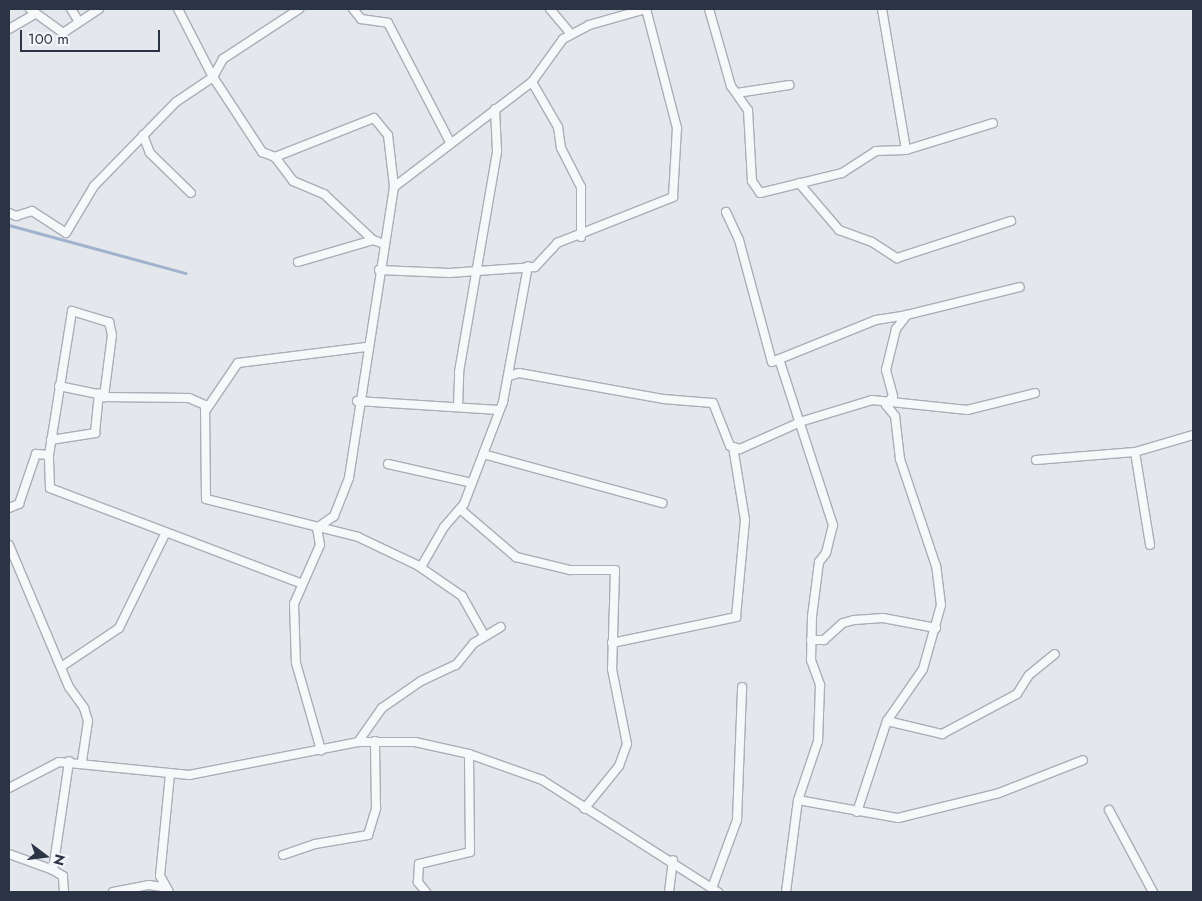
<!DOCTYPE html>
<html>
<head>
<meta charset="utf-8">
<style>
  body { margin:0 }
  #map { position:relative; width:1202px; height:901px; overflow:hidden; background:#e4e7ec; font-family:Jost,sans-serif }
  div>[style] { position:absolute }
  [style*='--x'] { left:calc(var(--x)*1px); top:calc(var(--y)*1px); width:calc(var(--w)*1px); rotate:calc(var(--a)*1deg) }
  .stream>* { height:2.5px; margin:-1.25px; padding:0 1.25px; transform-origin:1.25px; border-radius:1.25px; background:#9fb4cc }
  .roads { filter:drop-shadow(1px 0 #a9aeb7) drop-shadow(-1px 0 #a9aeb7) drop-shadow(0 1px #a9aeb7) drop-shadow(0 -1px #a9aeb7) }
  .minor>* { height:8px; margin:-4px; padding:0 4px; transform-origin:4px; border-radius:4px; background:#f7f8fa }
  span { translate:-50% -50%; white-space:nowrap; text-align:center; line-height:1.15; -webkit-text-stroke:4px #f4f6f9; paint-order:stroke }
  .frame { position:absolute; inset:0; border:10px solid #2b3445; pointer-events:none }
  .north { position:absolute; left:20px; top:831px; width:50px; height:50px; -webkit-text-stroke:4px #f4f6f9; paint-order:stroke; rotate:105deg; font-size:14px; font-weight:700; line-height:20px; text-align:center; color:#2b3445 }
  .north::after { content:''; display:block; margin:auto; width:18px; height:22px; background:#2b3445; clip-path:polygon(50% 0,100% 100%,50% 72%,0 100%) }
  .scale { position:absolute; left:20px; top:30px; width:140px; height:22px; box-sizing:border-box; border:2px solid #2b3445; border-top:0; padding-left:6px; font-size:15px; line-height:18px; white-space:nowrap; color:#2b3445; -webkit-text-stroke:4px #f4f6f9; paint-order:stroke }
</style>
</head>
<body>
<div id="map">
  <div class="stream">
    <div style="--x:9;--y:225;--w:183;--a:15.2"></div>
  </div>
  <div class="roads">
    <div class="minor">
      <div style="--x:30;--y:9;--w:41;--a:36"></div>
      <div style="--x:63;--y:33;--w:43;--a:-33.7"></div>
      <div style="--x:71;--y:9;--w:13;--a:58"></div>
      <div style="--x:178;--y:9;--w:76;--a:62.8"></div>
      <div style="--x:213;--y:77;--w:90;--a:56.8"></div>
      <div style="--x:262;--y:152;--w:14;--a:21"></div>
      <div style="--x:275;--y:157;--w:30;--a:53"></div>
      <div style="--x:293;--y:181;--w:34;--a:23"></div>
      <div style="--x:324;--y:194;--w:67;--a:43.2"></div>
      <div style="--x:373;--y:240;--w:12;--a:20"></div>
      <div style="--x:353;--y:9;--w:13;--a:51"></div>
      <div style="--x:361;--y:19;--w:27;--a:8"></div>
      <div style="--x:388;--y:23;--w:136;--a:62.5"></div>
      <div style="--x:550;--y:9;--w:33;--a:50"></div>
      <div style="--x:709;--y:9;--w:80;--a:74.1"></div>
      <div style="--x:731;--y:86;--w:29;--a:55"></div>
      <div style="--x:748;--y:110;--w:71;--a:86.8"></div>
      <div style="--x:752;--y:181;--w:14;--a:56"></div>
      <div style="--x:760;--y:193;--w:84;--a:-13.7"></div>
      <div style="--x:842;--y:173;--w:40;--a:-32.9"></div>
      <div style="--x:876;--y:151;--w:30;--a:-2"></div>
      <div style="--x:906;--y:150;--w:91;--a:-17.2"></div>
      <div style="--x:882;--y:9;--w:143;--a:80.3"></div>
      <div style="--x:9;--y:29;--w:30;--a:-30"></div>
      <div style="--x:532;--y:82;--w:52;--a:60"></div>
      <div style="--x:558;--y:127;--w:21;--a:82"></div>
      <div style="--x:561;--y:148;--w:44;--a:62.9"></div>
      <div style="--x:581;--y:187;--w:50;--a:90"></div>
      <div style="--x:737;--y:93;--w:53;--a:-8.7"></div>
      <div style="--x:143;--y:135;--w:19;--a:69"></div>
      <div style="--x:150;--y:153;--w:57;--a:44.3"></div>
      <div style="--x:275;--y:157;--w:106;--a:-21.5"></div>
      <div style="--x:374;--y:118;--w:22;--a:51"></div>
      <div style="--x:388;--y:135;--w:52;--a:83.4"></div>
      <div style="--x:394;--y:187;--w:294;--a:98.8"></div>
      <div style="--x:349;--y:478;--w:41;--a:111.5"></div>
      <div style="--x:334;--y:516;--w:21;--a:145"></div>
      <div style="--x:317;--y:528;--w:17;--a:80"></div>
      <div style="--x:320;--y:545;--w:64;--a:113.8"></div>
      <div style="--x:294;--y:604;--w:59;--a:88.1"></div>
      <div style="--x:296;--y:663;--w:91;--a:74"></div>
      <div style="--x:799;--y:183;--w:62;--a:49.6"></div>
      <div style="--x:839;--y:230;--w:35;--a:20"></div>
      <div style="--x:872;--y:242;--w:30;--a:33"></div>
      <div style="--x:897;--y:258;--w:120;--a:-18"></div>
      <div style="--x:394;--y:187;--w:173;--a:-37.3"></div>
      <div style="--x:532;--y:82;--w:53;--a:-54.2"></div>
      <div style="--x:563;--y:39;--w:30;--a:-28"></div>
      <div style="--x:589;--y:25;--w:59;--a:-15.7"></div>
      <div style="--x:726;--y:212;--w:31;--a:65"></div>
      <div style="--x:739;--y:240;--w:126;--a:74.9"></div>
      <div style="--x:772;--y:362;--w:112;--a:-22"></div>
      <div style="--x:876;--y:320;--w:31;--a:-9"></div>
      <div style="--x:9;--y:213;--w:8;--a:23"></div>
      <div style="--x:16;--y:216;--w:17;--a:-17"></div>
      <div style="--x:32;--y:211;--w:40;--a:32.9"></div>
      <div style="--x:66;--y:233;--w:55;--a:-59.2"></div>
      <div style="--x:94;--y:186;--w:117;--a:-45.7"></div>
      <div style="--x:176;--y:102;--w:45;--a:-34"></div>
      <div style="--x:213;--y:77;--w:21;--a:-61"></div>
      <div style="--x:223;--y:59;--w:91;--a:-33.3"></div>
      <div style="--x:298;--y:262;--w:78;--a:-16.3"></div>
      <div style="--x:379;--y:270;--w:70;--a:2.5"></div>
      <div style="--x:449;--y:273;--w:86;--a:-4"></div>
      <div style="--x:535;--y:267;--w:33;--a:-47"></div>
      <div style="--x:557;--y:243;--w:125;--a:-21.6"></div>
      <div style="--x:673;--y:197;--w:69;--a:-86.7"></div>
      <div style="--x:677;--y:128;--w:123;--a:-104.6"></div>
      <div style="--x:779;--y:359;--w:175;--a:72"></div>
      <div style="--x:833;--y:525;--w:29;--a:104"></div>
      <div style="--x:826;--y:553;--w:11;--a:128"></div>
      <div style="--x:819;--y:562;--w:55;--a:97.3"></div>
      <div style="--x:812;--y:617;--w:43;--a:91.3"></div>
      <div style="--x:811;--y:660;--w:27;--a:70"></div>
      <div style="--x:820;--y:685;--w:56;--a:92"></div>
      <div style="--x:818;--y:741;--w:62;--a:108.7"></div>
      <div style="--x:509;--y:376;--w:10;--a:-17"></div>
      <div style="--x:519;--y:373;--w:146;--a:10.2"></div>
      <div style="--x:663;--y:399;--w:50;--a:4.6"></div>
      <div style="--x:713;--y:403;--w:46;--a:68.4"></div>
      <div style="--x:730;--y:446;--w:10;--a:17"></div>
      <div style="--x:740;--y:449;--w:69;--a:-24"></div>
      <div style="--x:803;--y:421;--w:72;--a:-16.9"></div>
      <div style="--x:872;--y:400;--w:96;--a:6"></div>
      <div style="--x:967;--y:410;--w:70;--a:-14"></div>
      <div style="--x:59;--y:386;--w:45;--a:11.6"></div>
      <div style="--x:357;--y:401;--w:142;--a:3.6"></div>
      <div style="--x:458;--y:407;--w:35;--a:-88"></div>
      <div style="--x:459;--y:372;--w:224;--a:-80.2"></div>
      <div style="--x:497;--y:151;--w:42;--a:-92.7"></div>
      <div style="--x:206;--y:410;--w:57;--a:-55.8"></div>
      <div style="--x:238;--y:363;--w:129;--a:-7.1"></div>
      <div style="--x:51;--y:440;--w:45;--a:-9"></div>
      <div style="--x:95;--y:433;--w:40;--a:-84.3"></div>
      <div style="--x:1135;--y:452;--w:94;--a:80.8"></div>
      <div style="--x:483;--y:454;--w:186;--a:15.3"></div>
      <div style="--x:1036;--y:460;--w:99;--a:-4.6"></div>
      <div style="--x:1135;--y:452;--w:60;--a:-16.3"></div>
      <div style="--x:388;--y:464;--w:86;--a:12.7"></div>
      <div style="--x:9;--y:508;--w:11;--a:-22"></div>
      <div style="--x:19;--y:504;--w:53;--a:-71.2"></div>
      <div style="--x:36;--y:454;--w:13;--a:4"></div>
      <div style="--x:460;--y:509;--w:74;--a:40.6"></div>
      <div style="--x:516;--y:557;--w:56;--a:13.5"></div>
      <div style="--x:570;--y:570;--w:45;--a:0"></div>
      <div style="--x:615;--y:570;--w:99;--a:91.7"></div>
      <div style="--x:612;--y:669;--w:76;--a:78.7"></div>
      <div style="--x:627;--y:744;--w:23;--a:110"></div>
      <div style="--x:619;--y:766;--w:55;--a:129.1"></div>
      <div style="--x:9;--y:545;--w:154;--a:67.1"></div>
      <div style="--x:69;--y:687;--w:26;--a:54"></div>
      <div style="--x:84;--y:708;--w:14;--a:73"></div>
      <div style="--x:88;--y:721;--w:40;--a:98.5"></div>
      <div style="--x:421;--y:567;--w:46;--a:-60.1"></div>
      <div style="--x:444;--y:527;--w:30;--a:-49"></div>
      <div style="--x:464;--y:504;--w:109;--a:-69.1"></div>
      <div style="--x:503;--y:402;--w:138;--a:-79.6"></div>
      <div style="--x:300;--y:583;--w:267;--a:-159.2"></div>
      <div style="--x:50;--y:488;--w:33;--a:-92"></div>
      <div style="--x:49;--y:455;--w:146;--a:-80.9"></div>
      <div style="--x:72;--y:311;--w:39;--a:17"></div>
      <div style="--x:109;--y:322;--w:13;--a:77"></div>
      <div style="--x:112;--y:335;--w:63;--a:97.4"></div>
      <div style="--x:104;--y:397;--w:85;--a:0.7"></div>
      <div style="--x:189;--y:398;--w:17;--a:24"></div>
      <div style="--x:205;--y:405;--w:94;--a:89.4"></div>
      <div style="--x:206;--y:499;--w:157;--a:14"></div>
      <div style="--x:358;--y:537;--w:65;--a:25.4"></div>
      <div style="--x:417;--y:565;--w:55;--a:34.6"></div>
      <div style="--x:462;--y:596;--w:45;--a:60.6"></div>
      <div style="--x:811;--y:640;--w:13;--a:0"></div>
      <div style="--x:824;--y:640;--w:25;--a:-42"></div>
      <div style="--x:843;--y:623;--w:11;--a:-15"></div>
      <div style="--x:854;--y:620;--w:29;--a:-4"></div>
      <div style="--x:883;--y:618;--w:54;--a:10.7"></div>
      <div style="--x:612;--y:643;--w:127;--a:-11.8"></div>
      <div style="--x:736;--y:617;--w:97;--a:-84.7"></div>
      <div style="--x:745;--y:520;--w:74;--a:-99.3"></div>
      <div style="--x:61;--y:667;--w:70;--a:-33.9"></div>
      <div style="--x:119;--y:628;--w:105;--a:-63.9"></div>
      <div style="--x:887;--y:721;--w:57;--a:13.3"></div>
      <div style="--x:942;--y:734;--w:85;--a:-28.1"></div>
      <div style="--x:1017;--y:694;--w:22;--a:-58"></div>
      <div style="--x:1029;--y:675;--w:33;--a:-39"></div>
      <div style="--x:358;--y:742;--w:42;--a:-54.8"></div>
      <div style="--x:382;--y:708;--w:47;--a:-34.7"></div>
      <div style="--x:421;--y:681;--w:38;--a:-25"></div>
      <div style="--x:456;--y:665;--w:28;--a:-51"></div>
      <div style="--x:474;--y:643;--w:31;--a:-31"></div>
      <div style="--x:9;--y:788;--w:56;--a:-27.5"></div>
      <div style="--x:59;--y:762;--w:131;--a:5.7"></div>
      <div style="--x:189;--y:775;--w:172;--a:-11"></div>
      <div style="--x:358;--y:742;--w:57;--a:0"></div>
      <div style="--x:415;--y:742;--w:55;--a:12.5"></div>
      <div style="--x:469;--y:754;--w:77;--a:19.6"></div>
      <div style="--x:542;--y:780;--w:209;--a:32.5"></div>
      <div style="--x:1109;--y:810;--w:93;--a:61.8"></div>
      <div style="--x:857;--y:812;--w:96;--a:-71.8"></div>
      <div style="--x:887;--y:721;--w:63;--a:-55.3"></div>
      <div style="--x:923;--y:669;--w:66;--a:-74.3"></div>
      <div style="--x:941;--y:605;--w:39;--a:-97"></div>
      <div style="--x:936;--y:566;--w:113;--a:-108.6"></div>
      <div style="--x:900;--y:459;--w:43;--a:-96.6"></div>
      <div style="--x:895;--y:416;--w:14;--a:-129"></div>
      <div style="--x:886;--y:405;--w:11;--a:-52"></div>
      <div style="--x:893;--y:396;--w:27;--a:-105"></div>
      <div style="--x:886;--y:370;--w:42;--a:-76.3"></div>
      <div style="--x:896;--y:329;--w:18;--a:-52"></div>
      <div style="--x:907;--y:315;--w:116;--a:-13.9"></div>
      <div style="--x:9;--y:854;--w:47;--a:20"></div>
      <div style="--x:283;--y:855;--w:34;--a:-19"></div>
      <div style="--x:315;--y:844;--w:54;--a:-9.6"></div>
      <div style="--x:368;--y:835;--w:28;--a:-73"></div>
      <div style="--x:376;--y:808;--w:67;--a:-90.9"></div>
      <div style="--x:712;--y:888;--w:72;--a:-69.8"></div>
      <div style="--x:737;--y:820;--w:133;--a:-87.8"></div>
      <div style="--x:64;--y:892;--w:16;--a:-94"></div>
      <div style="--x:63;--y:876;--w:12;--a:-149"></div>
      <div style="--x:53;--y:870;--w:110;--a:-81.6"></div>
      <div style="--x:113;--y:892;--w:37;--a:-11"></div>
      <div style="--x:149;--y:885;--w:13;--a:9"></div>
      <div style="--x:169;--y:892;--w:18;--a:-119"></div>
      <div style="--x:160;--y:876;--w:102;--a:-84.4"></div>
      <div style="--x:426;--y:892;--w:13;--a:-129"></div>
      <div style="--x:418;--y:882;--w:18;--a:-87"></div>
      <div style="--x:419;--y:864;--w:52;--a:-13.2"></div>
      <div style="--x:470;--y:852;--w:98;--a:-90.6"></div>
      <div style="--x:669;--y:892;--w:32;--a:-83"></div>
      <div style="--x:786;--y:892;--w:93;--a:-82.6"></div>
      <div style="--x:798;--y:800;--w:102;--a:10.2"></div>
      <div style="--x:898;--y:818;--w:104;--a:-13.9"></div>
      <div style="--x:999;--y:793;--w:90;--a:-21.4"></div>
    </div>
  </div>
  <div class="frame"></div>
  <div class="north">N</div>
  <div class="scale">100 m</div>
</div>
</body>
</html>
